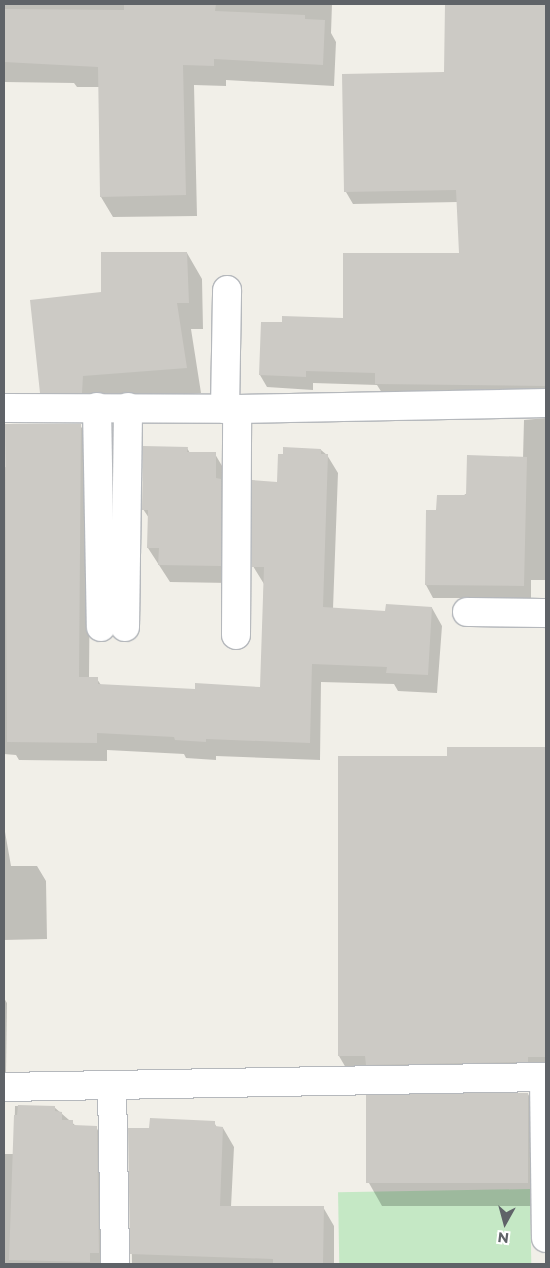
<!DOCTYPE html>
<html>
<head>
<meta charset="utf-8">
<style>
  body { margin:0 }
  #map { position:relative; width:550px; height:1268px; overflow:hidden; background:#f1efe8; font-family:Montserrat,sans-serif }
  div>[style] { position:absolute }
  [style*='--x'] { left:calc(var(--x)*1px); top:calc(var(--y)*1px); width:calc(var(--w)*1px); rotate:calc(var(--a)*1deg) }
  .green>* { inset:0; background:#c5e8c5; transform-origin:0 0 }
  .shadow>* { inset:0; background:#0003 }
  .building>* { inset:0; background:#cccac5; transform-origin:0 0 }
  .roads { filter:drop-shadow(1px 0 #b5b8bc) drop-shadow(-1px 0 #b5b8bc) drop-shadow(0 1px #b5b8bc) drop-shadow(0 -1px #b5b8bc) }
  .minor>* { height:28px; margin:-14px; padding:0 14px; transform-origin:14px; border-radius:14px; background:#fff }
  span { translate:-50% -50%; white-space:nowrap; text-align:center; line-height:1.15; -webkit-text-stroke:4px #fff; paint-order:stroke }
  .frame { position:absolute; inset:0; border:5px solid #5f6368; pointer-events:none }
  .north { position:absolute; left:480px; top:1198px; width:50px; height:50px; -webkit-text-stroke:4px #fff; paint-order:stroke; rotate:187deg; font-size:14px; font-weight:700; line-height:20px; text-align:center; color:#5f6368 }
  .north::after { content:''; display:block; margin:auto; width:18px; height:22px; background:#5f6368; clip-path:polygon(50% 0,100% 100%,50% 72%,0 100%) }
</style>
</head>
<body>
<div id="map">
  <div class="green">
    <div style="left:530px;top:1189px;width:75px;height:192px;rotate:89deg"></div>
  </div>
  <div class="shadow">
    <div style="clip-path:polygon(4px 4px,332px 4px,331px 33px,336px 42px,334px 86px,226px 80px,226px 86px,194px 85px,197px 216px,113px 217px,101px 197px,100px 87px,77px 87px,74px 83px,4px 82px)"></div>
    <div style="clip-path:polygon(447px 4px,546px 4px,546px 399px,384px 396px,377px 385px,313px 383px,313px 390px,267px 387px,260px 375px,283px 324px,344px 319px,460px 254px,458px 202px,353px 204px,346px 192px,446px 73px)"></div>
    <div style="clip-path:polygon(4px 218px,5px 221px,4px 270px)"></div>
    <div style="clip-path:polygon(187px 253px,202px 279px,203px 329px,191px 329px,201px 393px,97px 402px,56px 418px,41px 392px,103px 293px)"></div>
    <div style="clip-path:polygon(546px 418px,546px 580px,531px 580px,531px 598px,433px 598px,426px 585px,437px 512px,523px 458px,524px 420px)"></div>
    <div style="clip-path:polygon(80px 425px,91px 443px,89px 679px,97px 679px,101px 685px,196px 690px,261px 688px,264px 584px,253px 566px,278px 483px,321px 450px,327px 455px,338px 473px,333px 609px,387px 613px,432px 608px,442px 626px,437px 693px,398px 691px,394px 684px,321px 682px,320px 760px,216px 756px,216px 760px,186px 758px,184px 754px,107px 750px,107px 761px,19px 760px,16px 755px,4px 754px,4px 468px)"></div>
    <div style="clip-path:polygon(187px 448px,190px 453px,215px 454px,225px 471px,230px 583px,170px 582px,148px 548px,149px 518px,143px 509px)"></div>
    <div style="clip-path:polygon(448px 748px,546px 748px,546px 1075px,346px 1068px,339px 1056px,448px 757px)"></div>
    <div style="clip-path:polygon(4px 826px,11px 866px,37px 866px,46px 881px,47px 939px,4px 940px)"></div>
    <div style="clip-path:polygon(4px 998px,7px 1003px,6px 1073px,4px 1073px)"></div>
    <div style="clip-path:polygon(528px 1094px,541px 1117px,542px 1206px,382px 1206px,369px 1183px)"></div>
    <div style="clip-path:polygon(15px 1106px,54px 1107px,76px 1126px,96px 1127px,107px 1146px,109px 1264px,4px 1264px,4px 1154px,14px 1154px)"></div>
    <div style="clip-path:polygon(214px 1122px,217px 1128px,223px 1128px,234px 1147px,231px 1207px,323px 1207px,334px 1226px,334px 1264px,132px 1264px,130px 1129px,150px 1130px)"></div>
  </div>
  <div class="building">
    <div style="clip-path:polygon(124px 4px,216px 4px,215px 11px,305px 15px,305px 19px,325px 20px,323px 65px,214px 59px,214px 66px,183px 65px,186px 195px,100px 197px,98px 67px,4px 62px,4px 9px,124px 10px)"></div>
    <div style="clip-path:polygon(445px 4px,546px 4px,546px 386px,375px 384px,375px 373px,306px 371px,306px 377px,259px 375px,261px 322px,282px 322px,282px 316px,343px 318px,343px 253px,459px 253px,456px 190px,344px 192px,342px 74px,444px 72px)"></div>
    <div style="clip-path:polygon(101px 252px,187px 252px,189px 303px,177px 303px,187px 368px,83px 376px,82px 393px,40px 393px,30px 300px,101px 292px)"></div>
    <div style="clip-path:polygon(5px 424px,81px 424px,79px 677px,98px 677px,98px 684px,195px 689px,195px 683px,260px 687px,264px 567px,252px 567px,252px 480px,277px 482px,278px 454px,283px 454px,283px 447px,321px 449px,321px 454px,328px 454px,323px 607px,385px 611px,386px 604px,432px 607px,428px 675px,386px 673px,387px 667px,312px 664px,310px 743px,206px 739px,206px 742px,175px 740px,174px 737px,97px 733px,97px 743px,7px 742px)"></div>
    <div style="clip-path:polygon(143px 446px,188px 447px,187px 452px,216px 452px,216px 478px,221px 479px,221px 566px,158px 565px,159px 548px,147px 548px,148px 510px,142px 510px)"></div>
    <div style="clip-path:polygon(467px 455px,527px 457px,524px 586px,425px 585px,426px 510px,436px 510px,437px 495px,466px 495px)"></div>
    <div style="clip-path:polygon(447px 747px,546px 747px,546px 1057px,528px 1057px,528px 1062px,366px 1065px,365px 1056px,338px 1056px,338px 756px,447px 756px)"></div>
    <div style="left:528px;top:1093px;width:90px;height:162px;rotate:90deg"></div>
    <div style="clip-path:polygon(18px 1105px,55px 1106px,55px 1111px,62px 1112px,62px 1120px,73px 1120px,73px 1125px,97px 1126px,99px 1253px,90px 1253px,90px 1262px,9px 1260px,14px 1115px,17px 1115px)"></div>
    <div style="clip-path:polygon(150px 1118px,215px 1121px,215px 1126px,223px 1127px,220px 1206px,324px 1206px,323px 1264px,273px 1264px,273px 1259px,130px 1254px,128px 1128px,149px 1128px)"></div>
  </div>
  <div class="roads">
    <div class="minor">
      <div style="--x:97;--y:407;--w:220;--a:89"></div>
      <div style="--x:4;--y:408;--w:233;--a:0.2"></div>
      <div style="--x:237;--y:409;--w:309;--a:-1.1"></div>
      <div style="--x:225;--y:409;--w:119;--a:-89"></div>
      <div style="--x:467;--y:612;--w:79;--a:0.7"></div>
      <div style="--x:125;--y:627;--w:220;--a:-89.2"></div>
      <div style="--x:236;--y:635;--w:226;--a:-89.7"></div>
      <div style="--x:544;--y:1078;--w:160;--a:89.3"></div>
      <div style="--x:112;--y:1085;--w:179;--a:89"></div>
      <div style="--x:4;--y:1087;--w:542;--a:-1.06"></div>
    </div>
  </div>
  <div class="frame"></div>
  <div class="north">N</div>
</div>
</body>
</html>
